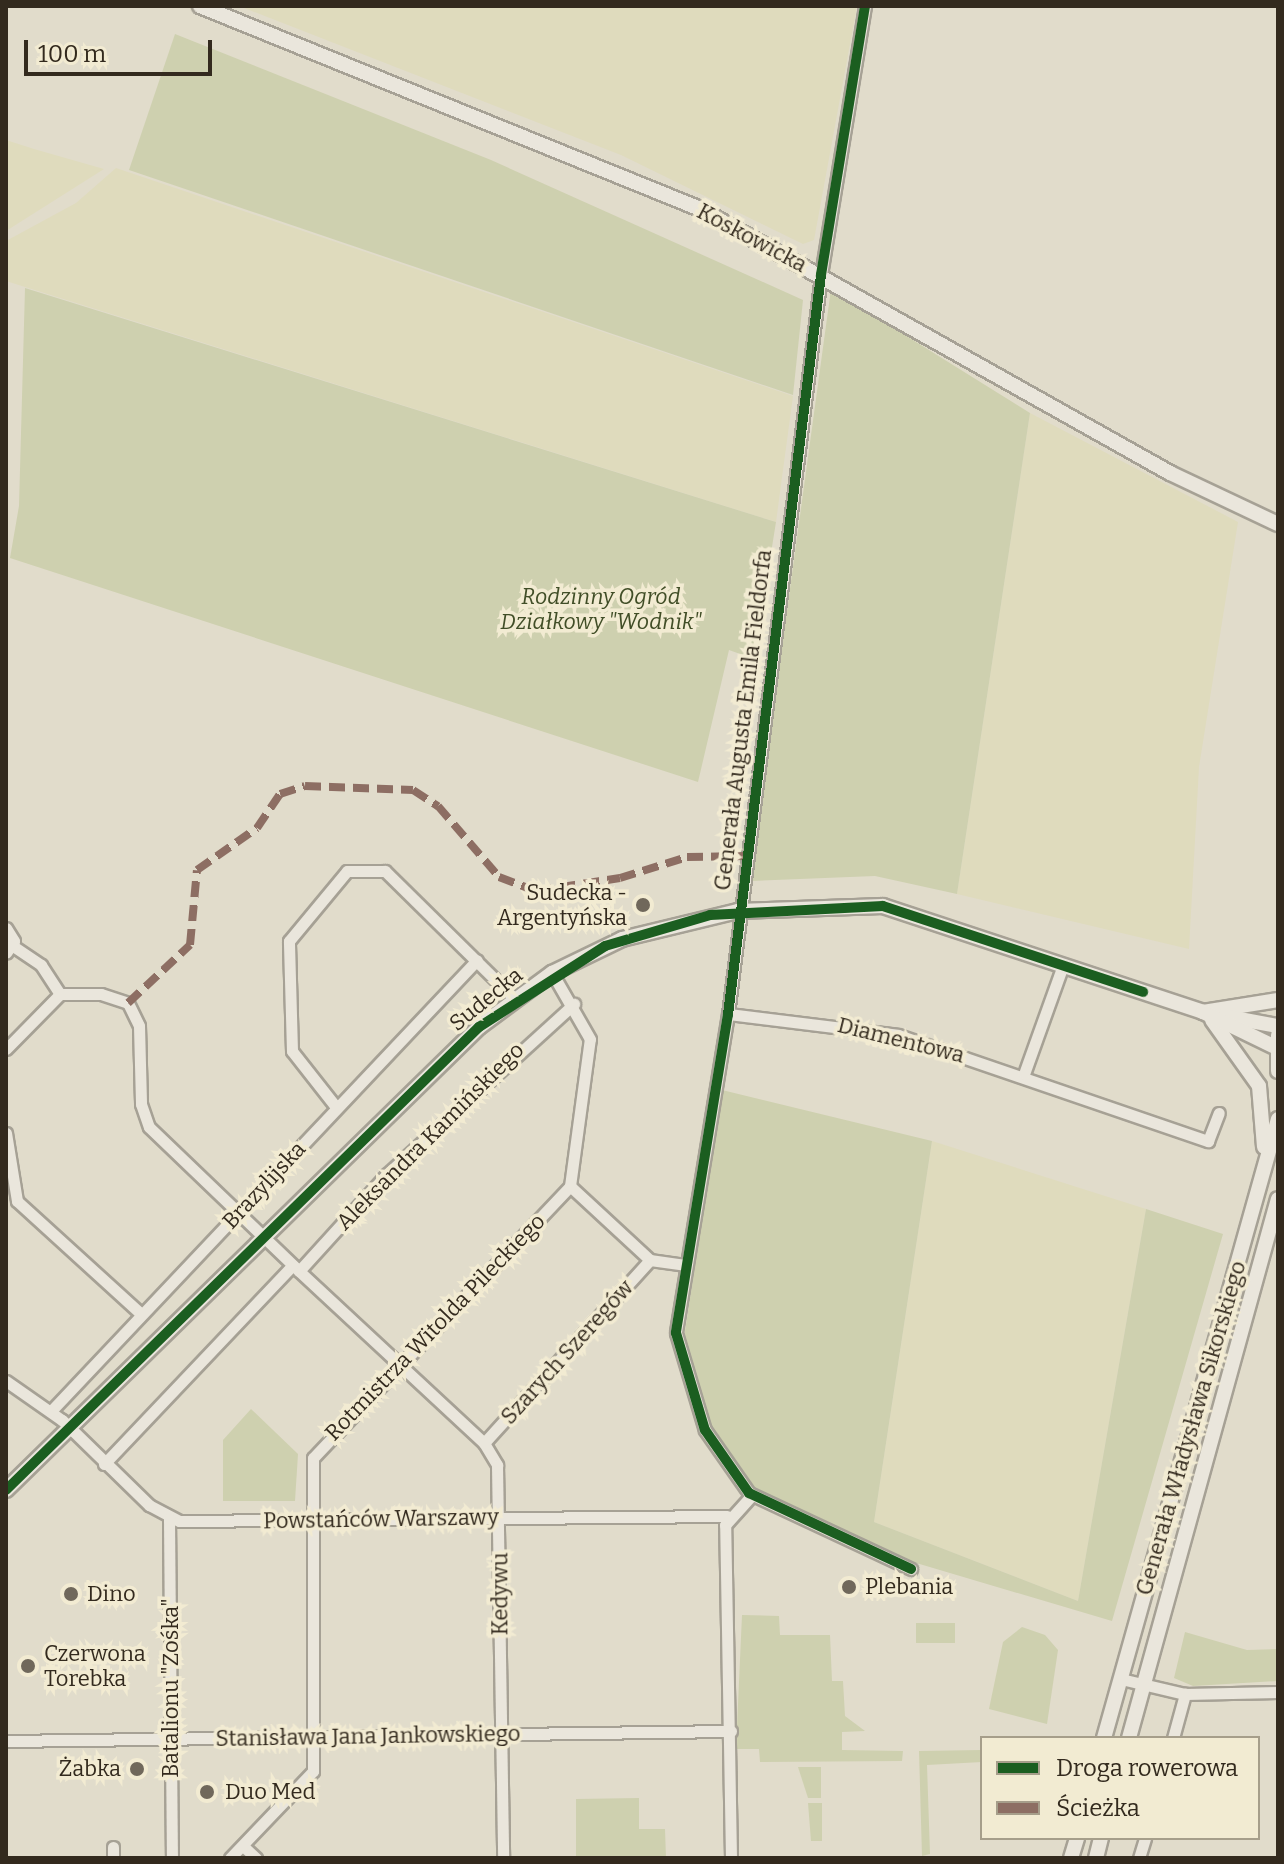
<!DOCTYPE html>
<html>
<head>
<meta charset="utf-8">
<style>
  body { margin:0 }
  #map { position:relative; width:1284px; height:1864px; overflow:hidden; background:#e1dccb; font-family:Bitter,serif }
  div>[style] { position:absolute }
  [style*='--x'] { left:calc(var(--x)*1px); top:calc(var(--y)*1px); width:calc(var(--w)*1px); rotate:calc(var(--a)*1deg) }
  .farmland>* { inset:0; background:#dfdbbd }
  .green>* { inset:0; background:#ced0af; transform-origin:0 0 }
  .roads { filter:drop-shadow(2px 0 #a6a195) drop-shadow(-2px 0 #a6a195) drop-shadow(0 2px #a6a195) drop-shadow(0 -2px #a6a195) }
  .minor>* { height:11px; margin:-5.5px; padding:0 5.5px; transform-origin:5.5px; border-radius:5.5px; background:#eae6dc }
  .tertiary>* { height:14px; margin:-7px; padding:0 7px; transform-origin:7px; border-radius:7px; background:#eae6dc }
  .quiet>* { height:8px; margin-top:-4px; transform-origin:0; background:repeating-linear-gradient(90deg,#8d6e63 0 16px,transparent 0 24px) }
  .cycleway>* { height:10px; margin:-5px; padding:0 5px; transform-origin:5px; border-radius:5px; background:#1b5e20 }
  .dots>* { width:22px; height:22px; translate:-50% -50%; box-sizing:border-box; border:4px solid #f2ebd2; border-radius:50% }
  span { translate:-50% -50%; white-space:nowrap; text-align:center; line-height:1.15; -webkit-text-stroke:7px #f2ebd2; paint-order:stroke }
  .street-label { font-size:22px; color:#332a1e }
  .park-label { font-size:22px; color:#414e27; font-style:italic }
  .poi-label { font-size:22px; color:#332a1e }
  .right { translate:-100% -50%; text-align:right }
  .left { translate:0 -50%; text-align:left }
  .frame { position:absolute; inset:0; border:8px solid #332a1e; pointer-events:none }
  .legend { position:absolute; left:980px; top:1736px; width:280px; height:104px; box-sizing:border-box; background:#f2ebd2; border:2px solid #a69e8a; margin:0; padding:10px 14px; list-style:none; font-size:24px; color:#332a1e }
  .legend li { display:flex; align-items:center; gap:16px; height:40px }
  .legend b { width:40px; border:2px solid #a69e8a }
  .scale { position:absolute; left:24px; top:40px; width:188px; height:36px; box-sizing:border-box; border:4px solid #332a1e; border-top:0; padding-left:10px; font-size:24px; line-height:28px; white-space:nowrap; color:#332a1e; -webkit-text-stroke:6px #f2ebd2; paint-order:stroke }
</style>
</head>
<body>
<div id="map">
  <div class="farmland">
    <div style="clip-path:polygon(239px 6px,857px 6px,814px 240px,803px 244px,621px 155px)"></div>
    <div style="clip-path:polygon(6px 140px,34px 149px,104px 169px,6px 231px)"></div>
    <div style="clip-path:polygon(116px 168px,793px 396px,776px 522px,6px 281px,6px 241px,76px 203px)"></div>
    <div style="clip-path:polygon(1030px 413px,1238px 522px,1199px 767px,1189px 949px,957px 894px)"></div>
    <div style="clip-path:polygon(932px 1141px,1146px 1209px,1078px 1601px,874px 1522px)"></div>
  </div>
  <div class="green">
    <div style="clip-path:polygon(175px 34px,491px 160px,803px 300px,793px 395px,129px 170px)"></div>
    <div style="clip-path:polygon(25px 288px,776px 522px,754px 659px,729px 650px,698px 782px,10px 558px,19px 506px)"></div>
    <div style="clip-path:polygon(831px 289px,1030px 413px,957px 894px,875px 876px,750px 881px)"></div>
    <div style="clip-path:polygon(722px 1090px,932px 1141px,874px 1522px,1078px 1601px,1146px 1209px,1223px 1234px,1112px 1621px,886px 1554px,755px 1491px,705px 1416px,683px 1344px)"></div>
    <div style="clip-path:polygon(251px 1409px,298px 1454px,295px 1501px,223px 1501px,223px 1440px)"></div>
    <div style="clip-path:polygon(742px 1615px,779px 1616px,780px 1635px,830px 1635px,832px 1681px,843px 1681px,845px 1716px,865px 1731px,842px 1732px,842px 1750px,903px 1751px,902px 1761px,760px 1762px,759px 1749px,736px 1749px)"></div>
    <div style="left:916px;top:1623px;width:39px;height:20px"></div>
    <div style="clip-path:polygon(1022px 1627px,1045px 1635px,1058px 1650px,1047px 1724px,989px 1709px,1003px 1642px)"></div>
    <div style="clip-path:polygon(1185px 1632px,1247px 1650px,1278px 1649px,1278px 1681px,1193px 1686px,1174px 1678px)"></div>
    <div style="clip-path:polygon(982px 1750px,982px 1762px,927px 1765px,930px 1854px,922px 1856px,919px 1751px)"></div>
    <div style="clip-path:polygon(798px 1767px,821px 1767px,821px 1798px,808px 1798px)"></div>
    <div style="clip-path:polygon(639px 1798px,639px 1829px,665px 1829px,666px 1858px,576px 1858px,576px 1799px)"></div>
    <div style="clip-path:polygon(808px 1803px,822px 1803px,822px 1841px,811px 1841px)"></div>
  </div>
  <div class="roads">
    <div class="minor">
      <div style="--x:865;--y:6;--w:273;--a:99.3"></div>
      <div style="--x:821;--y:275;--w:745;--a:97.17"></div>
      <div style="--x:728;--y:1014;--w:323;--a:99.3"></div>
      <div style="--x:676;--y:1333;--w:101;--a:73.4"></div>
      <div style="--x:705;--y:1430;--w:77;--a:55.1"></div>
      <div style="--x:749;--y:1493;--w:179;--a:25.1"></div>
      <div style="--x:6;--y:928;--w:15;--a:58"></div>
      <div style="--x:14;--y:941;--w:14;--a:124"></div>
      <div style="--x:13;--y:946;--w:34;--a:34"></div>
      <div style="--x:41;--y:965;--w:35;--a:57"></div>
      <div style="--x:60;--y:994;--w:41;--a:0"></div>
      <div style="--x:101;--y:994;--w:28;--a:18"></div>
      <div style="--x:128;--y:1003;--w:25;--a:64"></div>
      <div style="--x:139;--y:1026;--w:78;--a:88.5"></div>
      <div style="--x:141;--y:1104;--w:24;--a:71"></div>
      <div style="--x:149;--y:1127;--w:208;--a:43.8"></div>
      <div style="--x:299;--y:1271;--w:131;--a:-47.8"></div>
      <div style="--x:387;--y:1174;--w:253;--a:-42.3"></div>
      <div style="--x:728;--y:1014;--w:171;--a:7"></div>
      <div style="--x:898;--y:1035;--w:328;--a:18.9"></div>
      <div style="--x:1208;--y:1141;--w:30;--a:-69"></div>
      <div style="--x:6;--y:1049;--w:77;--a:-45.5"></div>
      <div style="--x:1024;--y:1074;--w:116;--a:-70.3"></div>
      <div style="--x:336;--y:1107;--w:71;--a:-128.2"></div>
      <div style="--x:292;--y:1051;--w:110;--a:-91.6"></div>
      <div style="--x:289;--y:941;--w:91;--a:-50.4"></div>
      <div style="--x:347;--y:871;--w:38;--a:0"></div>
      <div style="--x:385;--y:871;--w:181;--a:44.6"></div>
      <div style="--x:6;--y:1133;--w:69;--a:80.8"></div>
      <div style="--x:17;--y:1201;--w:168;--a:42.3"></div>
      <div style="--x:650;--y:1260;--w:35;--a:8"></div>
      <div style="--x:299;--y:1271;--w:253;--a:42.9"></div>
      <div style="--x:484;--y:1443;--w:26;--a:59"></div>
      <div style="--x:497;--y:1465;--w:393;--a:89.1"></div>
      <div style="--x:6;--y:1381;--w:68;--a:34.9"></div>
      <div style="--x:62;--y:1420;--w:122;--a:44.3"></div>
      <div style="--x:149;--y:1505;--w:34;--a:28"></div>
      <div style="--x:179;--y:1521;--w:548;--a:-0.52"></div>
      <div style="--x:51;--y:1411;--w:620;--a:-46.63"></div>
      <div style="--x:484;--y:1443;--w:247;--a:-47.8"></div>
      <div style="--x:650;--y:1260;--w:109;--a:-137.2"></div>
      <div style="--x:104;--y:1464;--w:274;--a:-46.5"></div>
      <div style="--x:169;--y:1519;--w:339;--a:89.5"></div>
      <div style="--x:1121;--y:1679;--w:66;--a:13.2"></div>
      <div style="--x:1185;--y:1694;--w:93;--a:-1.2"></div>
      <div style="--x:1173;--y:1738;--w:46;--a:-74.7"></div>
      <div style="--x:6;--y:1741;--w:725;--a:-0.79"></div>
      <div style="--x:243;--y:1846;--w:18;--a:43"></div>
      <div style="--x:113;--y:1847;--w:11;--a:90"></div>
      <div style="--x:230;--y:1858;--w:120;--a:-46.3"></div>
      <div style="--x:313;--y:1771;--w:313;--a:-90"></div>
      <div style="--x:313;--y:1458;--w:374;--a:-46.6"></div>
      <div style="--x:570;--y:1186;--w:148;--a:-82.3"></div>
      <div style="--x:590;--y:1039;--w:76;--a:-119.9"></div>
      <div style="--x:731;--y:1858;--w:333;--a:-91"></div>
      <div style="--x:725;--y:1525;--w:40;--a:-48"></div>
      <div style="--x:1139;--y:1858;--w:21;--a:-73"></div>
    </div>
    <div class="tertiary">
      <div style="--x:200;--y:6;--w:537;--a:22.08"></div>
      <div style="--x:698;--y:208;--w:541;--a:29.31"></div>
      <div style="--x:1170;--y:473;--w:119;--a:25.3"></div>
      <div style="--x:1203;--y:1012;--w:76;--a:-9.1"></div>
      <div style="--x:1223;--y:1016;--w:56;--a:10.3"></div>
      <div style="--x:1212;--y:1020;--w:81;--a:54.5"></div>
      <div style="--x:1259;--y:1086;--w:61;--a:85.3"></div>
      <div style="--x:1278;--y:1035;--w:36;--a:90"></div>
      <div style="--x:6;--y:1490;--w:662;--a:-44.39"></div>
      <div style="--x:479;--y:1027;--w:91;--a:-36.5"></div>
      <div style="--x:552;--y:973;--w:78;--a:-25.9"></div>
      <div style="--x:622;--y:939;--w:119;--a:-13.6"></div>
      <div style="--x:738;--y:911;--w:145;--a:-2"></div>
      <div style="--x:883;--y:906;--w:337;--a:18.3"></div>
      <div style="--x:1203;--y:1012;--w:78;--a:25.9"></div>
      <div style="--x:1104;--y:1738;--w:643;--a:-74.3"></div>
      <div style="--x:1129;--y:1738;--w:559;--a:-74.55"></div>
      <div style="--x:1071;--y:1858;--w:21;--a:-73"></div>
      <div style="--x:1096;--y:1858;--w:21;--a:-76"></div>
    </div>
  </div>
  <div class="quiet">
    <div style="--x:128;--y:1003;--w:85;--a:-43.1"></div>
    <div style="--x:190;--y:945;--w:75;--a:-84.7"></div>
    <div style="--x:197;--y:870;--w:73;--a:-35"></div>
    <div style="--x:257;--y:828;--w:41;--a:-55.9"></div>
    <div style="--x:280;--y:794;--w:26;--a:-18"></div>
    <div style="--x:305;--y:786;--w:108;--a:2.1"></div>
    <div style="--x:413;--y:790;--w:30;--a:33"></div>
    <div style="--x:438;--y:806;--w:94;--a:49.3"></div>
    <div style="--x:499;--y:877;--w:40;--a:21"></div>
    <div style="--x:536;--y:891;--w:85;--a:-8.8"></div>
    <div style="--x:620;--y:878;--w:70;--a:-17.4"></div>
    <div style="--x:687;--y:857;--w:58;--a:-1"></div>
  </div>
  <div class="cycleway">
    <div style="--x:865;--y:6;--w:273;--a:99.3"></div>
    <div style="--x:821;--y:275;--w:745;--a:97.17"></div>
    <div style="--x:728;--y:1014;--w:323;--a:99.3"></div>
    <div style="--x:676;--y:1333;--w:101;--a:73.4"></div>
    <div style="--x:705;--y:1430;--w:77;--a:55.1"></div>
    <div style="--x:749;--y:1493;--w:179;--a:25.1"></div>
    <div style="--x:6;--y:1490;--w:662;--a:-44.39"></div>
    <div style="--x:479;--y:1027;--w:150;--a:-32.7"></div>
    <div style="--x:605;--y:946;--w:109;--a:-16.4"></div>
    <div style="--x:710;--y:915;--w:173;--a:-3"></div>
    <div style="--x:883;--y:906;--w:274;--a:18.3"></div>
  </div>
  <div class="dots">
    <div style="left:643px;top:905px;background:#70685b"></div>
    <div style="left:849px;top:1587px;background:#70685b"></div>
    <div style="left:71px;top:1594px;background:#70685b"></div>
    <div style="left:28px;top:1666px;background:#70685b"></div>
    <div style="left:137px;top:1769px;background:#70685b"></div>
    <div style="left:207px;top:1792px;background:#70685b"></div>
  </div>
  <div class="street-label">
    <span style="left:752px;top:238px;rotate:28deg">Koskowicka</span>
    <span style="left:743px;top:720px;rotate:-83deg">Generała Augusta Emila Fieldorfa</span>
    <span style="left:486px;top:999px;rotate:-39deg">Sudecka</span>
    <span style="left:901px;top:1040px;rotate:14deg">Diamentowa</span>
    <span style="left:430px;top:1136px;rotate:-45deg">Aleksandra Kamińskiego</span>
    <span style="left:264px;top:1185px;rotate:-47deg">Brazylijska</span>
    <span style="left:435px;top:1327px;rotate:-46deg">Rotmistrza Witolda Pileckiego</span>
    <span style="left:567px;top:1352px;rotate:-48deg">Szarych Szeregów</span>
    <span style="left:1191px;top:1428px;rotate:-74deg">Generała Władysława Sikorskiego</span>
    <span style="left:381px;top:1519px;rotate:-1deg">Powstańców Warszawy</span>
    <span style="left:500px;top:1594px;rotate:-90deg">Kedywu</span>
    <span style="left:171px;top:1688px;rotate:-90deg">Batalionu "Zośka"</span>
    <span style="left:368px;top:1736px;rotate:-1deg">Stanisława Jana Jankowskiego</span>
  </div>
  <div class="park-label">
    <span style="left:601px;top:609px">Rodzinny Ogród<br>Działkowy "Wodnik"</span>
  </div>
  <div class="poi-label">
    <span class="right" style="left:627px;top:905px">Sudecka -<br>Argentyńska</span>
    <span class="left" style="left:865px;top:1587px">Plebania</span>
    <span class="left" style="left:87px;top:1594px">Dino</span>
    <span class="left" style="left:44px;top:1666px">Czerwona<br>Torebka</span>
    <span class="right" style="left:121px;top:1769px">Żabka</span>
    <span class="left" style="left:225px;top:1792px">Duo Med</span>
  </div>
  <div class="frame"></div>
  <ul class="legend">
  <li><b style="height:10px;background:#1b5e20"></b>Droga rowerowa</li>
  <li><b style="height:10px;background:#8d6e63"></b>Ścieżka</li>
  </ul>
  <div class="scale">100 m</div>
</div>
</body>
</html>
